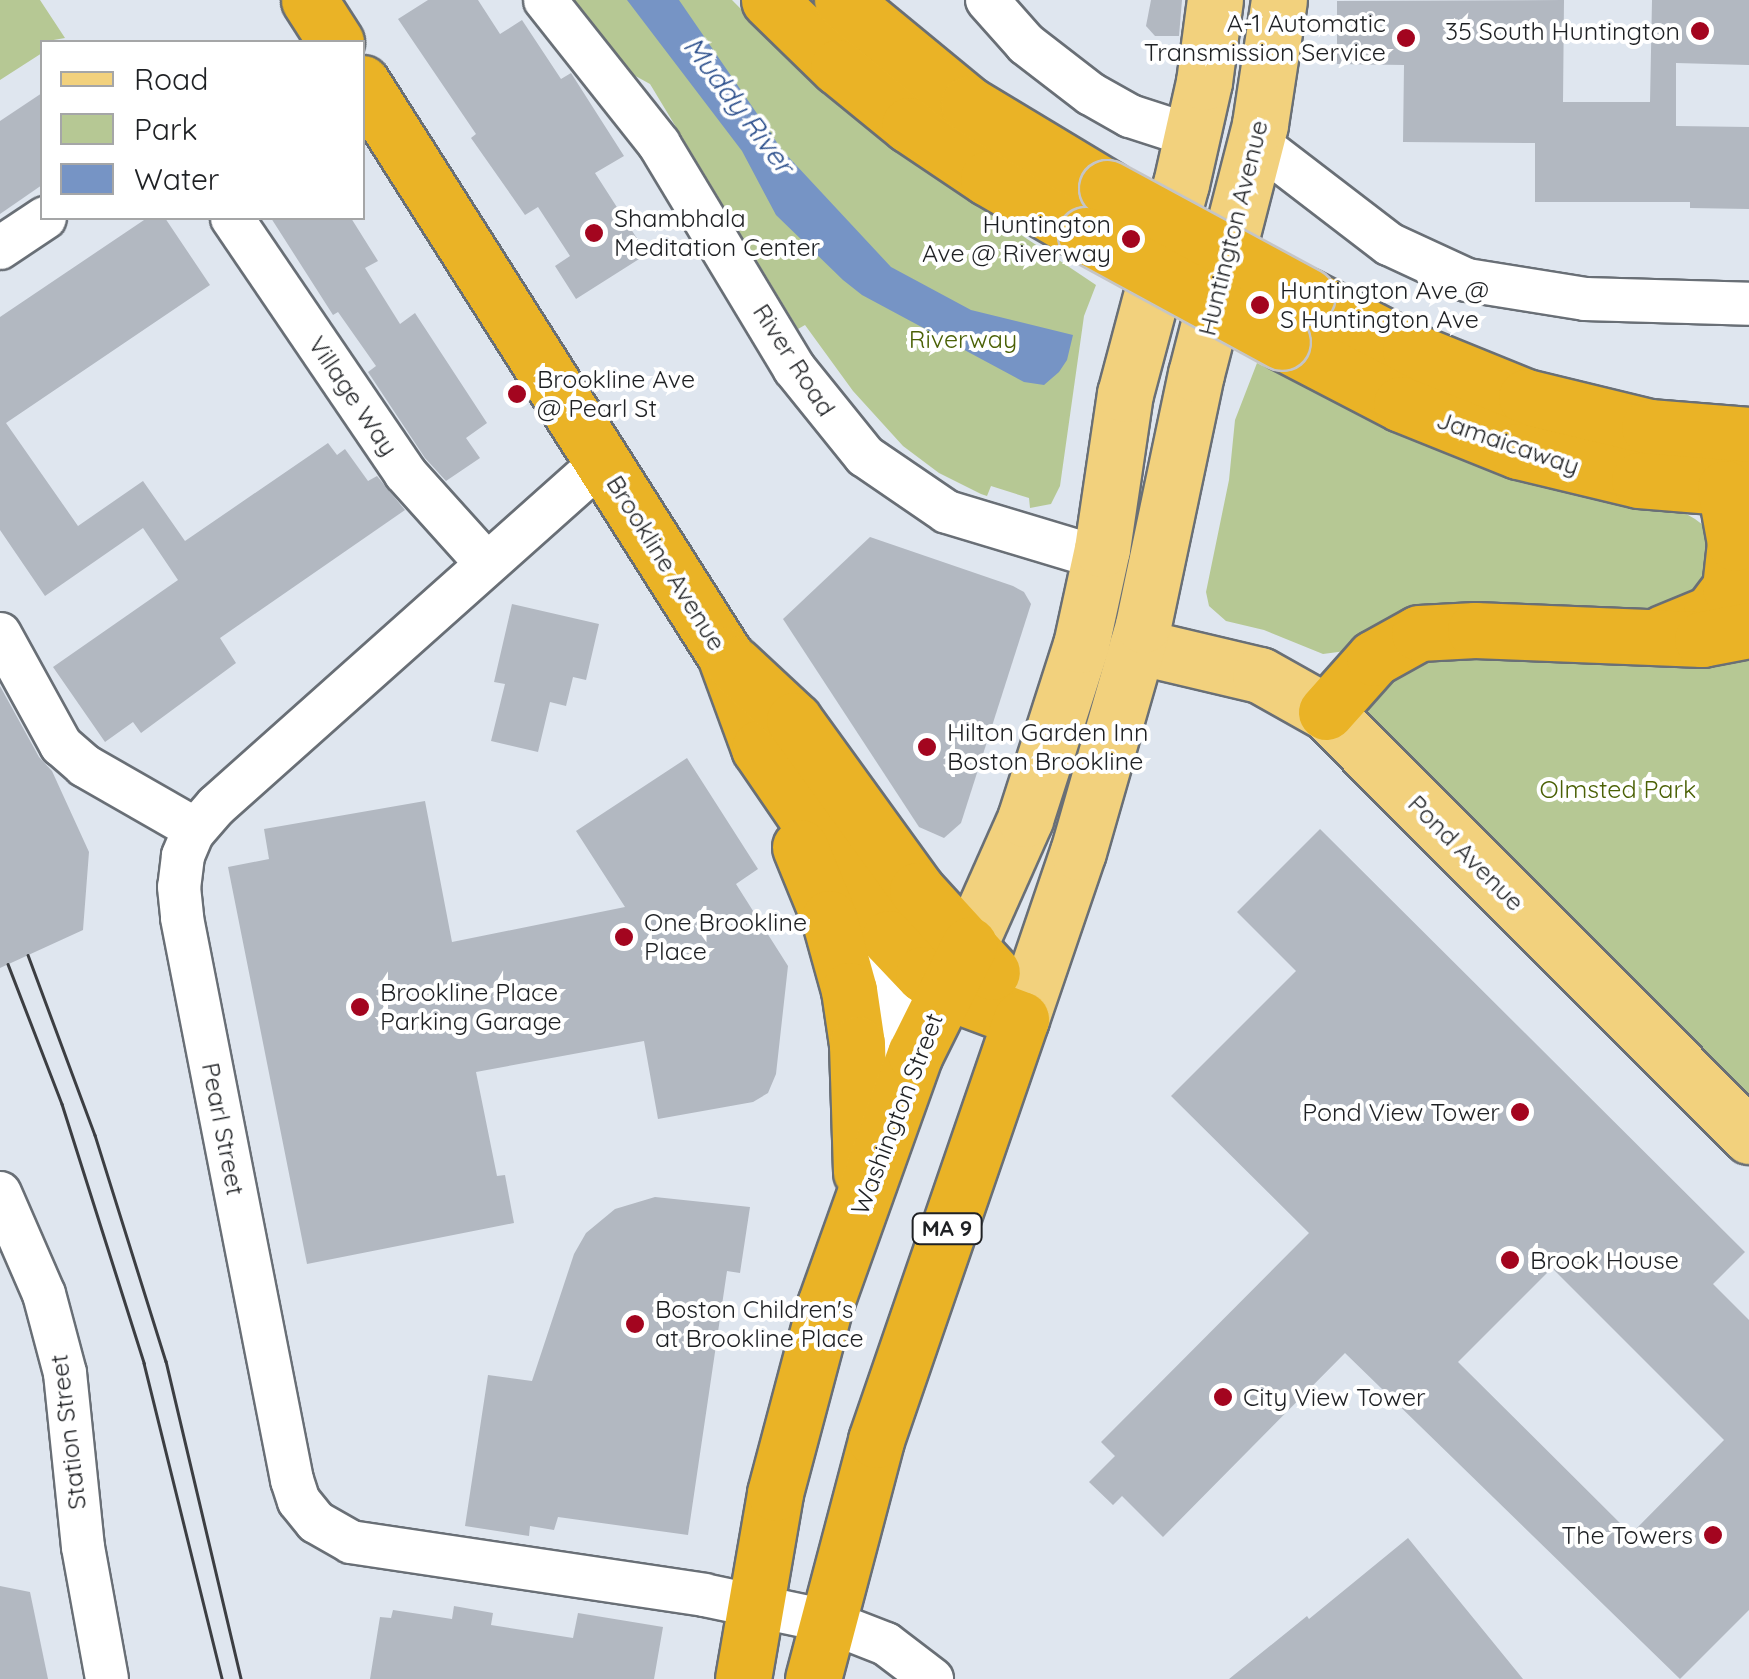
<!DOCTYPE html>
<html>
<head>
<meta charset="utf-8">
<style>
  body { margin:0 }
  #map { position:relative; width:1749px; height:1679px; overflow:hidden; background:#dfe6ef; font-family:Quicksand,sans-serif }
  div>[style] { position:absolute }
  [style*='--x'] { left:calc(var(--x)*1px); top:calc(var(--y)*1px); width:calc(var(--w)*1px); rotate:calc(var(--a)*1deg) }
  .green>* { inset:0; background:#b6c894 }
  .water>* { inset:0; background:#7694c5 }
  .building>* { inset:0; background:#b2b8c1 }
  .roads { filter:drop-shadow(2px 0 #696f76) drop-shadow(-2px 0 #696f76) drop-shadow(0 2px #696f76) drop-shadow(0 -2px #696f76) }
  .minor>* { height:42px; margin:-21px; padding:0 21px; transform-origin:21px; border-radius:21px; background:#fff }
  .major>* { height:55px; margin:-27.5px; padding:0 27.5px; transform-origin:27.5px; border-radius:27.5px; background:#f2d17d }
  .highway>* { height:55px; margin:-27.5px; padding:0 27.5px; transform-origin:27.5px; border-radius:27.5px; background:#eab326 }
  .tram>* { height:2.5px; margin:-1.25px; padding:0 1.25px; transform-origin:1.25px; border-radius:1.25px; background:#3c3e42 }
  .bridges { filter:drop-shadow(2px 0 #c5c5c6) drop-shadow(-2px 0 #c5c5c6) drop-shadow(0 2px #c5c5c6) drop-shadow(0 -2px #c5c5c6) }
  .highway-bridge>* { height:55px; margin:-27.5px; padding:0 27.5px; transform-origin:27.5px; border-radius:27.5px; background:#eab326 }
  .dots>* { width:28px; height:28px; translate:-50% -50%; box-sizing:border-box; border:5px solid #fff; border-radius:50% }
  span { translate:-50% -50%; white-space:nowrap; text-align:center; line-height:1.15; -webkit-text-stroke:8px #fff; paint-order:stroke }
  .shield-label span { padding:2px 8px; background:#fff; border:2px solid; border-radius:8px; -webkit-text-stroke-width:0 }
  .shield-label { font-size:22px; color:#1f2124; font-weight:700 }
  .poi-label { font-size:25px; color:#1f2124 }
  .right { translate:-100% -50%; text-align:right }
  .left { translate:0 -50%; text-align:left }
  .street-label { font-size:25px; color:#1f2124 }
  .park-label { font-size:25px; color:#4b6106 }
  .water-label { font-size:28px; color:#284c8a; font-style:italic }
  .legend { position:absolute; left:40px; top:40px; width:325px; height:180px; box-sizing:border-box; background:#fff; border:2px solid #a5a6a7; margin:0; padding:12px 18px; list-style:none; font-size:30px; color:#1f2124 }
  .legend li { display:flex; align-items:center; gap:20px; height:50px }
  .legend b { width:50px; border:2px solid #a5a6a7 }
</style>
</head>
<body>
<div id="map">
  <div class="green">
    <div style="clip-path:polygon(0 0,40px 0,65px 38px,42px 42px,42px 53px,0 80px)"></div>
    <div style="clip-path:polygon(570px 0,732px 0,801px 70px,899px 153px,1096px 285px,1084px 316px,1060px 486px,1051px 504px,1030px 508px,1029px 498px,991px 486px,987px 496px,981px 494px,939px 473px,903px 446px,853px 391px,805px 325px,798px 329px,650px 84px,630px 73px)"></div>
    <div style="clip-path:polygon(1257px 363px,1375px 422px,1450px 450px,1681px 511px,1695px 519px,1707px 528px,1711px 564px,1690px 605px,1323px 654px,1264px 630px,1226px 621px,1209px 606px,1206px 592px,1229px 480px,1235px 420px)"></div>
    <div style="clip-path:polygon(1428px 653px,1749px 654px,1749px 1105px,1364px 721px,1384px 675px)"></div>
  </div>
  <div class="water">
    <div style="clip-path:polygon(627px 0,679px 0,782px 150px,891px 267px,971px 310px,1073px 335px,1067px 360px,1059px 372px,1044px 385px,1024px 382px,862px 295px,843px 280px,776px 215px,742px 151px)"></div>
  </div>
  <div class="building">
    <div style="clip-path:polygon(428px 0,478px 0,500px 34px,522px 20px,561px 79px,571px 73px,624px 156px,595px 173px,647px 254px,576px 299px,555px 266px,570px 256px,538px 207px,525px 215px,471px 138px,476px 134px,398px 19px)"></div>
    <div style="clip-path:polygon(1151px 0,1182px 0,1179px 36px,1155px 36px,1146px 26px)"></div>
    <div style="clip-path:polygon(1564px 0,1563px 102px,1650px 102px,1652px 0,1749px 0,1749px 65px,1676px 63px,1676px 126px,1749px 127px,1749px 209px,1690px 208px,1690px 202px,1535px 202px,1535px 143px,1403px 142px,1404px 65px,1337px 64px,1337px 1px)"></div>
    <div style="clip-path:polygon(42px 93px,42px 185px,0 214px,0 121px)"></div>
    <div style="clip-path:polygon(147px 218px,165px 218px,210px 285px,6px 423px,78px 526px,143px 481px,185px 541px,328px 443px,337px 455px,345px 449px,368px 481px,377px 476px,405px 510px,220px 638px,236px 663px,141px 733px,133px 722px,105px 742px,53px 667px,178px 580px,143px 528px,45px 596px,0 530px,0 317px)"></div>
    <div style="clip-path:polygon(271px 218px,351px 218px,378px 261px,365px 268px,400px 324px,415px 313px,487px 423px,466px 438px,480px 458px,446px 481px,425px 458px,368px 372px,376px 366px,338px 312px,333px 315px)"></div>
    <div style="clip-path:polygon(870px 537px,1013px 586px,1024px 592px,1031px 604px,961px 823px,944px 838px,919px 827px,783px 619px)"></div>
    <div style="clip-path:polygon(512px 604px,599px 624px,586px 680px,573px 677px,566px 706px,550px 702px,538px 752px,491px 741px,505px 684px,494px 682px)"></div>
    <div style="clip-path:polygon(0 686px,39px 757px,52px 771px,89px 852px,83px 930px,0 968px)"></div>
    <div style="clip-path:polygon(687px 758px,758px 869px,736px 884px,788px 966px,776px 1074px,768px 1093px,753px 1102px,658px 1119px,644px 1041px,476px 1072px,497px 1176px,505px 1175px,514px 1223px,307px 1264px,228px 867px,269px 859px,264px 829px,425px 801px,452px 942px,625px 907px,576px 831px)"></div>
    <div style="clip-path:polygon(evenodd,1320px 829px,1745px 1252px,1713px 1284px,1749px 1320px,1749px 1610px,1680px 1679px,1345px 1353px,1163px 1537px,1122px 1496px,1113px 1505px,1089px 1482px,1115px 1456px,1101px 1442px,1309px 1233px,1171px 1096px,1296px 971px,1237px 912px,1320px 829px,1552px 1268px,1724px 1440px,1631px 1534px,1458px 1362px,1552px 1268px)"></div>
    <div style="clip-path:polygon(655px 1197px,750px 1207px,740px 1273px,727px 1271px,688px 1535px,558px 1517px,554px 1530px,530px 1526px,529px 1536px,465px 1526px,488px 1375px,532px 1381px,574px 1254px,586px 1233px,615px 1209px)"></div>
    <div style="clip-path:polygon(1408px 1538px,1523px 1679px,1229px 1679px,1307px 1616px,1309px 1619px)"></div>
    <div style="clip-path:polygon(0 1586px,30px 1592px,48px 1679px,0 1679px)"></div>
    <div style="clip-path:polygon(454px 1606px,493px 1613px,491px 1625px,573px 1638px,578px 1613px,663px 1627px,654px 1679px,370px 1679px,380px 1617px,391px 1618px,393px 1610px,452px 1619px)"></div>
  </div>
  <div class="roads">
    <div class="minor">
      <div style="--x:545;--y:0;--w:184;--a:51.6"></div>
      <div style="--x:659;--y:144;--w:262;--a:58.9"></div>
      <div style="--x:794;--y:368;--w:113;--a:51.1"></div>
      <div style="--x:865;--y:456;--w:99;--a:34.3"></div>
      <div style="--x:947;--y:512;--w:160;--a:16.7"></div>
      <div style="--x:987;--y:0;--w:59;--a:48.4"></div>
      <div style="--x:1026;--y:44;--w:82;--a:37.6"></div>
      <div style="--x:1091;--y:94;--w:45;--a:29.4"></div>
      <div style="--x:1130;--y:116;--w:65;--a:17.9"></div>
      <div style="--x:1256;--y:142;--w:168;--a:37.5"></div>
      <div style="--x:1389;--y:244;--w:86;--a:24.8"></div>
      <div style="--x:1467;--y:280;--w:120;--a:9.1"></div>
      <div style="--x:1585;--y:299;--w:164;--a:1.7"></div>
      <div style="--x:232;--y:218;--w:308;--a:55.8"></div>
      <div style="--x:405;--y:473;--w:121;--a:48"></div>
      <div style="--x:0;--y:248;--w:54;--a:-33.7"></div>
      <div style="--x:603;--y:461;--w:518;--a:138.28"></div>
      <div style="--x:216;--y:806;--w:35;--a:131"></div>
      <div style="--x:193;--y:832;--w:26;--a:113"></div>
      <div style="--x:183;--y:856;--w:31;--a:97"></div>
      <div style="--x:179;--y:887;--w:31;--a:84"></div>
      <div style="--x:182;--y:918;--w:573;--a:78.93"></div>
      <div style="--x:292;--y:1480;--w:22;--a:72"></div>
      <div style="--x:299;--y:1501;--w:27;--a:51"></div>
      <div style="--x:316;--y:1522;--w:40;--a:29.7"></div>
      <div style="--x:351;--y:1542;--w:357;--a:8.5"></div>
      <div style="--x:704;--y:1595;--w:126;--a:11.9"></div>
      <div style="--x:827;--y:1621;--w:63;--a:21.3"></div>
      <div style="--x:886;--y:1644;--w:58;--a:37.3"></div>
      <div style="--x:0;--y:634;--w:127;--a:61.2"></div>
      <div style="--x:61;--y:745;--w:32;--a:41"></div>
      <div style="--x:85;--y:766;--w:127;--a:29.8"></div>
      <div style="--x:862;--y:938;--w:67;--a:44.4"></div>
      <div style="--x:910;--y:985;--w:94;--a:110.6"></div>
      <div style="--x:877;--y:1073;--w:94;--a:-97.4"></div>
      <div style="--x:865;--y:980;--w:35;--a:-106"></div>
      <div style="--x:855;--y:946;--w:11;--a:-49"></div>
      <div style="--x:0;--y:1193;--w:110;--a:66.5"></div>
      <div style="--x:44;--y:1294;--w:82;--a:75.1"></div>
      <div style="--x:65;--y:1373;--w:175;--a:84.1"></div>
      <div style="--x:83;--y:1547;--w:134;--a:79.7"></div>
    </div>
    <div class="major">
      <div style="--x:1137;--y:646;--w:126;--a:13.3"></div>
      <div style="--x:1260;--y:675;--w:76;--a:29.3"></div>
      <div style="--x:1326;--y:712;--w:599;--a:45.07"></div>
      <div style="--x:969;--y:945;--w:138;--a:-66"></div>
      <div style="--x:1025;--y:819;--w:183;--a:-72.2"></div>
      <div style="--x:1081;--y:645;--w:98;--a:-77.7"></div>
      <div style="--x:1102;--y:549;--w:157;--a:-81.6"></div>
      <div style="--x:1125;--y:394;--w:217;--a:-75.1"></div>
      <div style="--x:1181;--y:184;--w:105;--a:-77.3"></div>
      <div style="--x:1204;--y:82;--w:83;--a:-82.4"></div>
      <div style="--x:1021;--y:1019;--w:176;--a:-71.2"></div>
      <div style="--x:1078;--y:852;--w:236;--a:-74"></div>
      <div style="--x:1143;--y:625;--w:257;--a:-78.1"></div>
      <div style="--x:1196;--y:374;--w:258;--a:-75.6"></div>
      <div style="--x:1260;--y:124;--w:125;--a:-81.3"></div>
    </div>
    <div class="highway">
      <div style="--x:309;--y:0;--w:50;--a:57.3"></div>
      <div style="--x:769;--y:0;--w:96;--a:44.2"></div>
      <div style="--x:838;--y:67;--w:92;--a:39.2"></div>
      <div style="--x:909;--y:125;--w:95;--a:33.9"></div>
      <div style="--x:988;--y:178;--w:113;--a:30.2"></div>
      <div style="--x:842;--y:0;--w:163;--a:39.5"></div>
      <div style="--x:968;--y:104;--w:162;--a:31.1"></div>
      <div style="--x:362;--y:83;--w:677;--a:57.6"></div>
      <div style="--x:725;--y:655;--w:99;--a:69.9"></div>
      <div style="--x:759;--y:748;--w:230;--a:55.6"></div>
      <div style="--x:889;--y:938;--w:50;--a:46.6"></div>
      <div style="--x:923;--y:974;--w:29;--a:36"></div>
      <div style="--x:946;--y:991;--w:80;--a:20.5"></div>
      <div style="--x:1307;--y:296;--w:116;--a:27.7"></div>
      <div style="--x:1410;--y:350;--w:125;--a:22.1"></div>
      <div style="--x:1526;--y:397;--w:127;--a:13.7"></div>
      <div style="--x:1649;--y:427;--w:100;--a:4.6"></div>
      <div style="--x:1282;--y:342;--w:134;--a:27.5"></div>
      <div style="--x:1401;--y:404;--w:126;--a:21.9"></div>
      <div style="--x:1518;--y:451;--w:124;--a:13.5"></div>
      <div style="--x:1639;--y:480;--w:110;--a:4.7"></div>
      <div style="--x:1663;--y:633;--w:52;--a:-22.6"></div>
      <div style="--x:1711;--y:613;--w:31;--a:-53"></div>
      <div style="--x:1730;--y:588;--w:45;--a:-83.7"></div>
      <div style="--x:1735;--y:543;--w:56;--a:-100.3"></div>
      <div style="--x:734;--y:664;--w:82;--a:43"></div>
      <div style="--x:794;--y:720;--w:210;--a:54.1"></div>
      <div style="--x:917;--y:890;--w:111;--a:47.6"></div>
      <div style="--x:1326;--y:712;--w:72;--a:-48.4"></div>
      <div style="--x:1374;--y:658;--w:51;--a:-29.1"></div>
      <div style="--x:1419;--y:633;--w:56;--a:-3.1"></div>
      <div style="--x:1475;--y:630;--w:227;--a:2.3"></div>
      <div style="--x:1702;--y:639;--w:48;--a:-10.8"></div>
      <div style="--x:800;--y:847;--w:77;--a:67.8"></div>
      <div style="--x:829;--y:918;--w:75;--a:74.5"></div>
      <div style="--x:849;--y:990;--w:55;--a:81.6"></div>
      <div style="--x:857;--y:1044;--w:128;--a:88.2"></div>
      <div style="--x:743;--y:1679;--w:189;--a:-80.2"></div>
      <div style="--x:775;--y:1493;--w:195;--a:-75.1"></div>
      <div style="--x:825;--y:1305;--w:267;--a:-70.3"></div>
      <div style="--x:915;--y:1054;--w:122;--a:-63.6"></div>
      <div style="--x:813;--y:1679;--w:247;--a:-75.2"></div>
      <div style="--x:876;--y:1440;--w:445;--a:-71"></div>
    </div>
  </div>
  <div class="tram">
    <div style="--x:28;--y:955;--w:192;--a:69.6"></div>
    <div style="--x:95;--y:1135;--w:237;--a:72.6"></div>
    <div style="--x:166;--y:1361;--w:327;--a:76.7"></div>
    <div style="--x:8;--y:964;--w:150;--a:68.9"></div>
    <div style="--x:62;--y:1104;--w:272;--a:72.4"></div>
    <div style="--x:144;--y:1363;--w:325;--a:76.1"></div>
  </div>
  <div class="bridges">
    <div class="highway-bridge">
      <div style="--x:1107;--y:188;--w:227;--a:28.4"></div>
      <div style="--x:1086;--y:235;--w:223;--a:28.6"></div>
    </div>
  </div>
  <div class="dots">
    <div style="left:1700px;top:31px;background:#a3051f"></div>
    <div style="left:1406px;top:38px;background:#a3051f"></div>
    <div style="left:594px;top:233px;background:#a3051f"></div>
    <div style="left:1131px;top:239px;background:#a3051f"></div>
    <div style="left:1260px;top:305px;background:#a3051f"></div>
    <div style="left:517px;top:394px;background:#a3051f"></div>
    <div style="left:927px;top:747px;background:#a3051f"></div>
    <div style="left:624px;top:937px;background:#a3051f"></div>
    <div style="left:360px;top:1007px;background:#a3051f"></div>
    <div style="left:1520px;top:1112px;background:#a3051f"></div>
    <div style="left:1510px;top:1260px;background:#a3051f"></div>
    <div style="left:635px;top:1324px;background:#a3051f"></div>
    <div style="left:1223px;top:1397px;background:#a3051f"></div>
    <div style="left:1713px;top:1535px;background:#a3051f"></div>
  </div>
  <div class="shield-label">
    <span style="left:947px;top:1229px">MA 9</span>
  </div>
  <div class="poi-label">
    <span class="right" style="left:1386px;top:38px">A-1 Automatic<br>Transmission Service</span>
    <span class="right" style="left:1680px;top:31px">35 South Huntington</span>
    <span class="left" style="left:614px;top:233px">Shambhala<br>Meditation Center</span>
    <span class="right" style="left:1111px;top:239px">Huntington<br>Ave @ Riverway</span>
    <span class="left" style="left:1280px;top:305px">Huntington Ave @<br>S Huntington Ave</span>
    <span class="left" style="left:537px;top:394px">Brookline Ave<br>@ Pearl St</span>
    <span class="left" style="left:947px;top:747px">Hilton Garden Inn<br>Boston Brookline</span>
    <span class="left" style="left:644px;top:937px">One Brookline<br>Place</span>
    <span class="left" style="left:380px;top:1007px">Brookline Place<br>Parking Garage</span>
    <span class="right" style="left:1500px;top:1112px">Pond View Tower</span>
    <span class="left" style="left:1530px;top:1260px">Brook House</span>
    <span class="left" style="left:655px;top:1324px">Boston Children's<br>at Brookline Place</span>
    <span class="left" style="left:1243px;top:1397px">City View Tower</span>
    <span class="right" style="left:1693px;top:1535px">The Towers</span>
  </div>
  <div class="street-label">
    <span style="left:1233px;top:228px;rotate:-76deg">Huntington Avenue</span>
    <span style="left:794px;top:360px;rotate:57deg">River Road</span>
    <span style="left:353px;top:396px;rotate:56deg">Village Way</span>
    <span style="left:1508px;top:443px;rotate:19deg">Jamaicaway</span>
    <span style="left:666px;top:563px;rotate:58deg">Brookline Avenue</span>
    <span style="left:1466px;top:853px;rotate:45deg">Pond Avenue</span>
    <span style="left:897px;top:1114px;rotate:-69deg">Washington Street</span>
    <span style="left:223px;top:1129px;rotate:79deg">Pearl Street</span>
    <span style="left:68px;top:1432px;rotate:-97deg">Station Street</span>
  </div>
  <div class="park-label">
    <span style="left:963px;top:339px">Riverway</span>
    <span style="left:1618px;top:789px">Olmsted Park</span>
  </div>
  <div class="water-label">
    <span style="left:739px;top:105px;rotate:53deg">Muddy River</span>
  </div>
  <ul class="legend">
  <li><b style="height:12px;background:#f2d17d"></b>Road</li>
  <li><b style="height:28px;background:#b6c894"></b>Park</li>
  <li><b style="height:28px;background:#7694c5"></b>Water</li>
  </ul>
</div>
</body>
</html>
